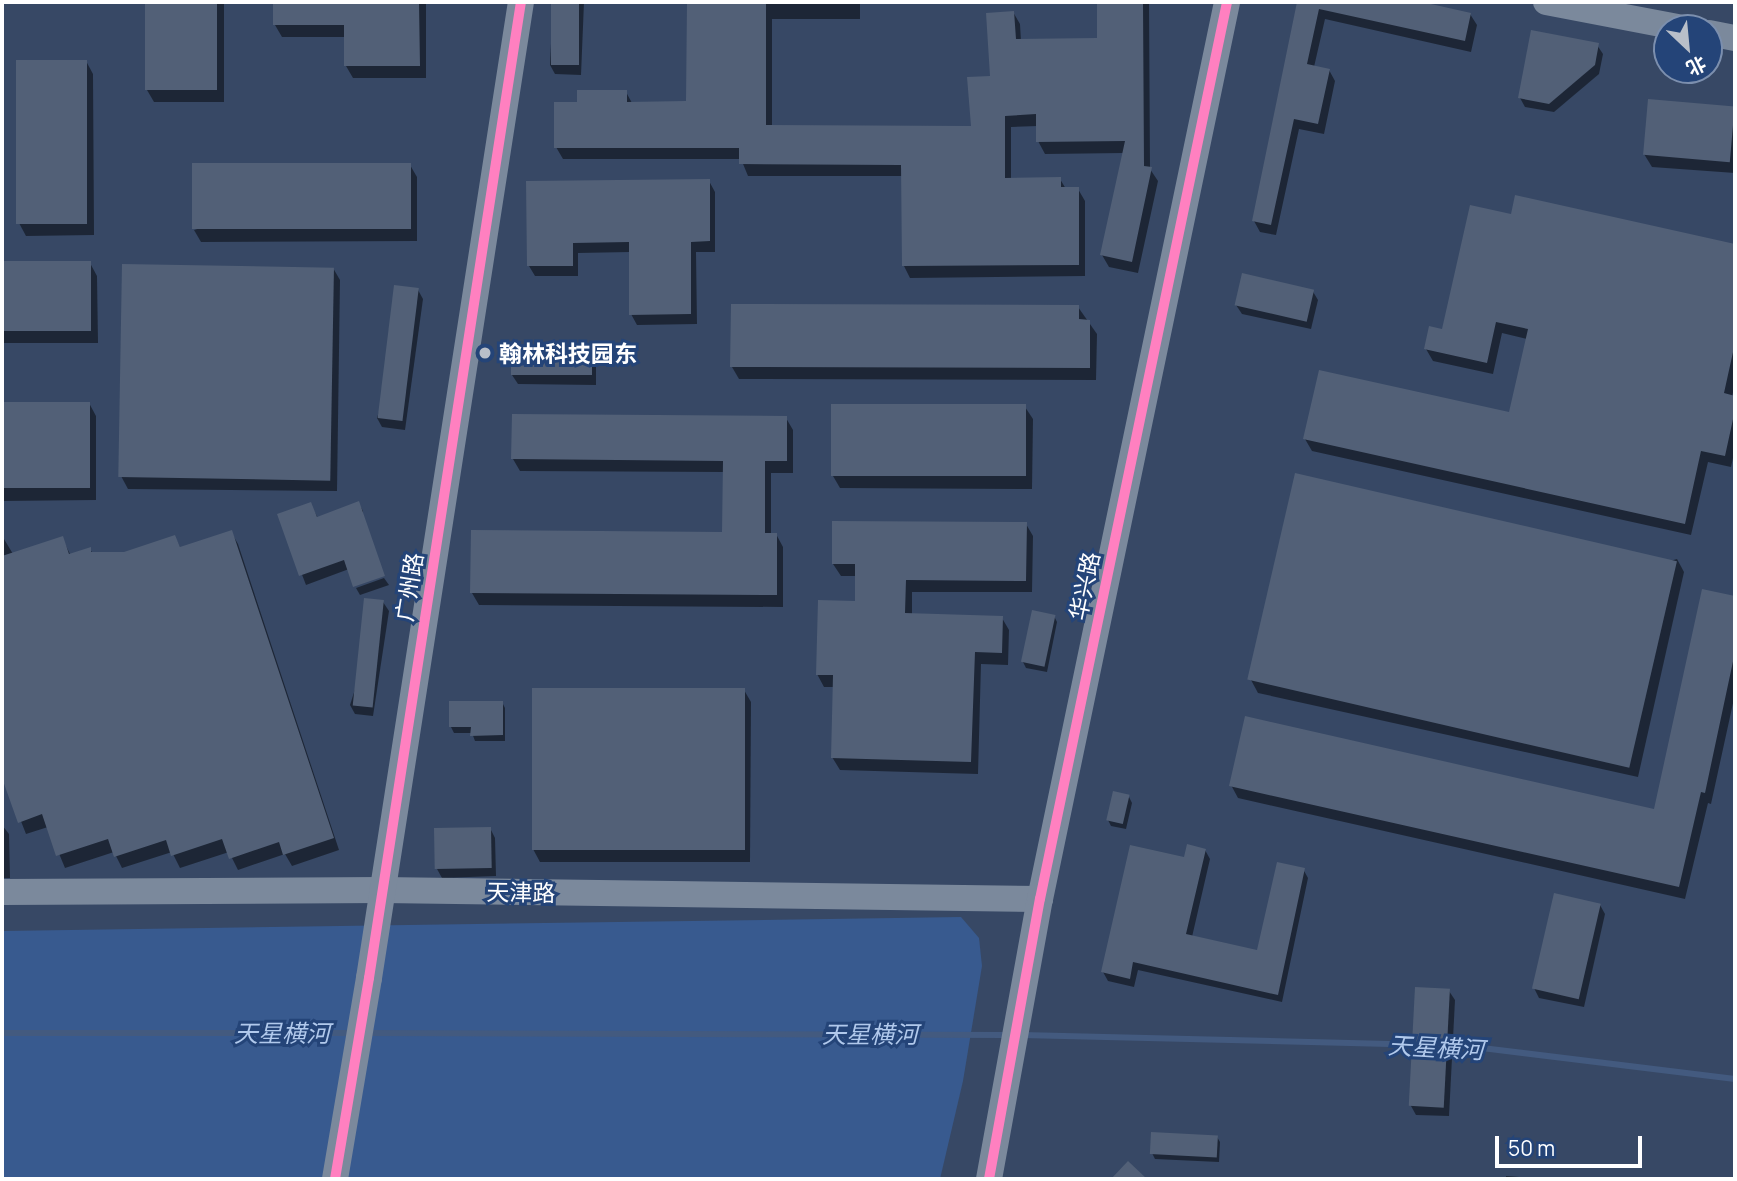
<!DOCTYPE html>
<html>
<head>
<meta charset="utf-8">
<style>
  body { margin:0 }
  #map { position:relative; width:1737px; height:1181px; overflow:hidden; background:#374865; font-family:Manrope,"Noto Sans SC",sans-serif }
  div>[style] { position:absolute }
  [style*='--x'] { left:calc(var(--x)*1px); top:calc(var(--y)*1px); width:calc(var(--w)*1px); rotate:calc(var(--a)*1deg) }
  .green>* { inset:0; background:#385a8f }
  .shadow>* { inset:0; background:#0007 }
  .stream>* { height:6px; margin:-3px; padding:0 3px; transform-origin:3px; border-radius:3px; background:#435a7f }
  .building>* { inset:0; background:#526077; transform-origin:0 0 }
  .minor>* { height:26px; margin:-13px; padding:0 13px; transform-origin:13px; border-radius:13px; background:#7b899c }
  .cycleway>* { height:10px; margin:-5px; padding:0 5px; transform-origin:5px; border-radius:5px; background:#ff80c0 }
  .dots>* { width:19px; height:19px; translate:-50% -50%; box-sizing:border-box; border:4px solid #244478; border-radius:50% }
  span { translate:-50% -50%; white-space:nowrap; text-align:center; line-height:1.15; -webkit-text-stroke:6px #244478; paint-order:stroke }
  .poi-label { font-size:23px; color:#fff; font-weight:700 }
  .left { translate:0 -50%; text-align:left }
  .street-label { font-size:23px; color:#fff }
  .water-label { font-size:24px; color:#b1c9ec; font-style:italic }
  .frame { position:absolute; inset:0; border:4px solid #fff; pointer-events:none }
  .north { position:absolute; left:1653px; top:14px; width:70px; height:70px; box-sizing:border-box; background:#244478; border:2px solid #7c8fae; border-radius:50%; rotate:154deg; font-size:19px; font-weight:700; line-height:28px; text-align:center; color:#fff }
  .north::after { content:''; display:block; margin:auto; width:24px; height:32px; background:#b9bfc9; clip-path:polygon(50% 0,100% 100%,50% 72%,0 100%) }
  .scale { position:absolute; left:1495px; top:1136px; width:147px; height:32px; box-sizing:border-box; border:4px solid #fff; border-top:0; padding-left:9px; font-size:21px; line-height:24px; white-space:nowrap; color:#fff; -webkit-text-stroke:5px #244478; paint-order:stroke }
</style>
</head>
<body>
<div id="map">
  <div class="green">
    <div style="clip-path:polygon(961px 917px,979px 938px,982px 966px,963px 1081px,940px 1179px,2px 1179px,2px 931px)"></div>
  </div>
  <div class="shadow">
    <div style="clip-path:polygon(147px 2px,224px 2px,224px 102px,154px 102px,147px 90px)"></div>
    <div style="clip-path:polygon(275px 2px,426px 2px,426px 78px,353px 78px,346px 66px,346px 37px,282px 37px,275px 25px)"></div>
    <div style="clip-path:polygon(553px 2px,584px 2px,581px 75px,555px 74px,550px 65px)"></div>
    <div style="clip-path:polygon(688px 2px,860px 2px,860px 19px,772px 19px,772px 127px,972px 127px,1013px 12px,1020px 24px,1021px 41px,1099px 40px,1099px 2px,1149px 2px,1150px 169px,1158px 181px,1138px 273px,1109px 267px,1102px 255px,1124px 153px,1045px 154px,1038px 141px,1038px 126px,1011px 127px,1011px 179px,1060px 179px,1066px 189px,1078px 189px,1085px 201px,1085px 276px,910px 278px,904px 266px,903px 176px,748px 176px,741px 159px,563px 159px,556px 147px,578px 103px,626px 92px,632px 103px,687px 103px)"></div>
    <div style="clip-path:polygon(1299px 2px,1414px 2px,1470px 14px,1477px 25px,1471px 52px,1325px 19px,1314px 67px,1329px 70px,1335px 81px,1324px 134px,1299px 129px,1276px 235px,1260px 232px,1254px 221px)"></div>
    <div style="clip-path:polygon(1597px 45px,1603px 54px,1599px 74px,1554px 112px,1525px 107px,1520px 98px)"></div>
    <div style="clip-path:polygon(86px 61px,93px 74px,94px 235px,26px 236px,19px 223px)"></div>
    <div style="clip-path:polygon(1649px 101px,1735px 108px,1735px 173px,1652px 167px,1644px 154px)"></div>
    <div style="clip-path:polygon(410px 165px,417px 177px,417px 241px,201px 242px,194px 230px)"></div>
    <div style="clip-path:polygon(709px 181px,715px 192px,715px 252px,696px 252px,697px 324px,637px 325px,631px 314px,630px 252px,578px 253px,578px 276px,535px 276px,529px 266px,528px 182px)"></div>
    <div style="clip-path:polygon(1517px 197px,1735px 246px,1735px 383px,1732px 397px,1735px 397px,1735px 449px,1731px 467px,1708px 462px,1691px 535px,1312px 451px,1305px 439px,1510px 414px,1527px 339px,1502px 333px,1493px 374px,1433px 361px,1426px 349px,1444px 331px,1512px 216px)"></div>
    <div style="clip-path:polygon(90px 263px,97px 276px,98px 343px,2px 343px,2px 264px)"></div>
    <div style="clip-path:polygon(333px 268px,340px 280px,337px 491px,128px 489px,121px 476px)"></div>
    <div style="clip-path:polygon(418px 290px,423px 299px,405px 430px,382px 427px,377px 418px)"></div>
    <div style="clip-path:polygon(1312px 290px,1318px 300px,1311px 329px,1242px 314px,1236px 305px)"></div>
    <div style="clip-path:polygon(1078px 307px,1097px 334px,1096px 380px,739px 379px,732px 367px)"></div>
    <div style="clip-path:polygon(591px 352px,596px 361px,596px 385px,518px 384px,512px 375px)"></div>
    <div style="clip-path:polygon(89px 403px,96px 416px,96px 500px,2px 501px,2px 405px)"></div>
    <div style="clip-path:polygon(1025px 407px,1033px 419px,1032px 489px,840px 488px,833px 476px)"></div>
    <div style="clip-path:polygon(786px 418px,793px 430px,793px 473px,771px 473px,771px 534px,776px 534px,783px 547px,783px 607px,479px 605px,472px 593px,724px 534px,724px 472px,520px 471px,513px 459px)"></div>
    <div style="clip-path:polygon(310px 504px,318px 518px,359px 504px,363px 511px,349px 569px,306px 585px,279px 515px)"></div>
    <div style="clip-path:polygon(1026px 524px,1033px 536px,1032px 592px,912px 592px,912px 615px,1002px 618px,1009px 630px,1008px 665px,981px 664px,978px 774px,840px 770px,832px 757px,835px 687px,824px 687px,817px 674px,856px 603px,857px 576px,841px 576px,833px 564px)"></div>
    <div style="clip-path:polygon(231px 532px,238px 544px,339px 850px,292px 866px,285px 854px,238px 870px,229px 852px,180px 868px,172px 852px,122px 868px,114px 852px,65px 868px,48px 827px,26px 834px,2px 773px,2px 540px,4px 539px,13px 554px,62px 538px,71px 556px,90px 549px,93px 554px,124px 554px,175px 537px,181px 549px)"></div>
    <div style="clip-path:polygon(1677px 559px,1684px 572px,1638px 777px,1258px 693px,1251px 680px)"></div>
    <div style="clip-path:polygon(384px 578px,389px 585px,360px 595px,356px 588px)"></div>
    <div style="clip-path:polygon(1703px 591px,1735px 598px,1735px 694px,1711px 804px,1708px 803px,1685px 899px,1238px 798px,1231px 785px,1656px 811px)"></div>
    <div style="clip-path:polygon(383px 602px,389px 611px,373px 716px,355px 714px,350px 705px)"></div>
    <div style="clip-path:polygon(1054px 616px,1057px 622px,1047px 672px,1026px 668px,1023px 662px)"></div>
    <div style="clip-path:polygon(744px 690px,751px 702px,750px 862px,540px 862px,533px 849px)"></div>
    <div style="clip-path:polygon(502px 702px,505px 708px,505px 741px,475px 741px,472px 733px,454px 733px,451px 727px)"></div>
    <div style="clip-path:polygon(1129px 797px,1132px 803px,1126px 829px,1111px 826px,1108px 820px)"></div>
    <div style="clip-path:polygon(2px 825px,9px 834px,10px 878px,2px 878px)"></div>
    <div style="clip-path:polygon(490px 828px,495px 838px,496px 876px,442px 878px,437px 869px)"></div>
    <div style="clip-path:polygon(1205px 850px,1210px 859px,1192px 937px,1258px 952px,1303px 869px,1308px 878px,1282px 1002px,1138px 970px,1134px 987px,1108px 981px,1103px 972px)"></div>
    <div style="clip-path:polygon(1600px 905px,1605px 914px,1584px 1007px,1539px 998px,1534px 988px)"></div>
    <div style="clip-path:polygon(1449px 991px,1455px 1000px,1449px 1116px,1416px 1115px,1411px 1106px)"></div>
    <div style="clip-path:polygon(1217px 1137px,1220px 1142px,1219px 1162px,1155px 1159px,1152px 1153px)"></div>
    <div style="clip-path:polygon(1506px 1176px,1545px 1179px,1506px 1179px)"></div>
  </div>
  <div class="stream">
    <div style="--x:2;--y:1033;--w:351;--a:0"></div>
    <div style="--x:367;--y:1033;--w:640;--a:0.18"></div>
    <div style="--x:1022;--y:1035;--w:398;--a:1.4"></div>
    <div style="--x:1442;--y:1046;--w:32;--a:2"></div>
    <div style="--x:1474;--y:1047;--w:263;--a:7"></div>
  </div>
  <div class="building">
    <div style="left:145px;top:2px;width:72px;height:88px"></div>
    <div style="clip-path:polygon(273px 2px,419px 2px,420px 66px,344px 66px,344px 25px,273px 25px)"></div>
    <div style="left:551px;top:2px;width:28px;height:63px"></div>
    <div style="clip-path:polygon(687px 2px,766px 2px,766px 125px,971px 126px,967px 77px,990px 76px,986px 13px,1014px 11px,1016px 39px,1097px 38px,1097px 2px,1143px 2px,1144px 166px,1152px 167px,1132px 262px,1100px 255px,1125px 141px,1036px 142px,1036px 114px,1005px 116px,1005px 178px,1061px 177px,1061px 187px,1079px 187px,1079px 265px,902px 266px,901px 165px,739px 164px,739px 148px,554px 148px,554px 102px,577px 102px,577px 90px,627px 90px,627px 102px,686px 101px)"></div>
    <div style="clip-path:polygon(1297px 2px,1422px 2px,1471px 13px,1465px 41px,1319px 9px,1307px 64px,1330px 69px,1318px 124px,1294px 119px,1271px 225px,1252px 221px)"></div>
    <div style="clip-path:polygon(1531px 30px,1599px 43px,1595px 65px,1549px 104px,1518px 98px)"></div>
    <div style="left:16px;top:60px;width:71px;height:164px"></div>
    <div style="left:1648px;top:99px;width:87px;height:56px;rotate:5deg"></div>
    <div style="left:411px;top:163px;width:66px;height:219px;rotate:90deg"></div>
    <div style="clip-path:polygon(710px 179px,710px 241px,691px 242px,691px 314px,629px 315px,629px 242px,573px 243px,573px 266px,527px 266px,526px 181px)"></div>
    <div style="clip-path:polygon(1515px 195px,1735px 244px,1735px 343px,1724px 393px,1735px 396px,1735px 410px,1725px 456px,1701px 451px,1685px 524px,1303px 439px,1319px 370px,1509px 412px,1528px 329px,1496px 322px,1487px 363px,1424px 349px,1429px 326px,1442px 329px,1470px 205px,1511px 214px)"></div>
    <div style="left:91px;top:261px;width:70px;height:89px;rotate:90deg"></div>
    <div style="left:122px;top:264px;width:212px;height:213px;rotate:1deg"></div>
    <div style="left:1242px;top:273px;width:74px;height:33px;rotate:13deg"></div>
    <div style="left:394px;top:285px;width:25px;height:134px;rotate:7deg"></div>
    <div style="clip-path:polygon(731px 304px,1079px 305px,1079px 319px,1090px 320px,1090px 368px,730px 367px)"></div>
    <div style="left:511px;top:350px;width:81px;height:25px"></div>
    <div style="left:90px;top:402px;width:86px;height:88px;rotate:90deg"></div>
    <div style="left:831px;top:404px;width:195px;height:72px"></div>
    <div style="clip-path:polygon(512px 414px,787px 416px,787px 461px,765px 461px,765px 533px,777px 533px,777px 595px,470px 593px,471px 530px,722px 532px,723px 461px,511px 459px)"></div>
    <div style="left:1295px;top:473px;width:392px;height:212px;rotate:13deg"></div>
    <div style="clip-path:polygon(359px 501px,385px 576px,353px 587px,344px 560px,299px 576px,277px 514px,311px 502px,317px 517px)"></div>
    <div style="clip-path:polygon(832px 521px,1027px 522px,1026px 581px,906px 580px,905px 613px,1003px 616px,1002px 653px,975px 652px,971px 762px,831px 758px,833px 675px,816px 675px,818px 600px,855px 601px,855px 564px,832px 564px)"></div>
    <div style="clip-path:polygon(232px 530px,334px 838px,283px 855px,279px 842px,229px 859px,222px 839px,171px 856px,166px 840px,114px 857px,108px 839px,56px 856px,42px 814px,18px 823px,2px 778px,2px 556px,63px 536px,69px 554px,91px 547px,91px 552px,124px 552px,175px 535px,180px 547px)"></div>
    <div style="clip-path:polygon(1702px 589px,1735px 596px,1735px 652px,1705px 793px,1701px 792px,1679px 887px,1229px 786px,1245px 716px,1654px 809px)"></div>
    <div style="left:364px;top:598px;width:20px;height:108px;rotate:6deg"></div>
    <div style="left:1032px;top:610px;width:24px;height:53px;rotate:12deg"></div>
    <div style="left:532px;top:688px;width:213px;height:162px"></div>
    <div style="clip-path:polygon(449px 701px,503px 701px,503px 735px,470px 736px,471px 727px,449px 727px)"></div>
    <div style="left:1113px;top:791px;width:17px;height:30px;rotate:13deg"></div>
    <div style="left:491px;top:827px;width:41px;height:57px;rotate:89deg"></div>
    <div style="clip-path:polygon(1187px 844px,1206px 849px,1186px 934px,1257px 950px,1277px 862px,1305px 868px,1278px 995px,1133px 962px,1130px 979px,1101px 972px,1130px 845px,1184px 857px)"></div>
    <div style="left:1554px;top:893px;width:48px;height:98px;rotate:13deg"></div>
    <div style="left:1415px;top:987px;width:35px;height:119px;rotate:3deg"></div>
    <div style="left:1151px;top:1132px;width:67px;height:22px;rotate:3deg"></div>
    <div style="clip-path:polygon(1128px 1161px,1147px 1179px,1111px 1179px)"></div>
  </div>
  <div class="minor">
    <div style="--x:1546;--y:2;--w:138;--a:10.8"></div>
    <div style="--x:1709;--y:33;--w:26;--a:11"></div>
    <div style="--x:2;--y:892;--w:380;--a:-0.3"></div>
    <div style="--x:382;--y:890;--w:658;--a:0.78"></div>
    <div style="--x:335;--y:1179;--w:204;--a:-80.4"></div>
    <div style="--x:369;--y:978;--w:988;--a:-81.15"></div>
    <div style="--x:989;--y:1179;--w:285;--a:-79.7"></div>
    <div style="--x:1040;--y:899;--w:916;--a:-78.22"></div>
  </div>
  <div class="cycleway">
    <div style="--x:335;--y:1179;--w:204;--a:-80.4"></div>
    <div style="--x:369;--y:978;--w:988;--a:-81.15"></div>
    <div style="--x:989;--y:1179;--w:285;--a:-79.7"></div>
    <div style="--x:1040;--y:899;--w:916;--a:-78.22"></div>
  </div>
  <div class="dots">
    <div style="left:485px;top:353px;background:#b9bfc9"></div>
  </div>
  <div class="poi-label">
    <span class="left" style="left:499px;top:353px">翰林科技园东</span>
  </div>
  <div class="street-label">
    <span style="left:1084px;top:586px;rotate:-78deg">华兴路</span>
    <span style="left:409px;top:587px;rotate:-81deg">广州路</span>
    <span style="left:521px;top:892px;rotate:1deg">天津路</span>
  </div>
  <div class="water-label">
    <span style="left:282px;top:1033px">天星横河</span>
    <span style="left:870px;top:1034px">天星横河</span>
    <span style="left:1436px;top:1047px;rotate:3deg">天星横河</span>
  </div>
  <div class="frame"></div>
  <div class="north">北</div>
  <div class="scale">50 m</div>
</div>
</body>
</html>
